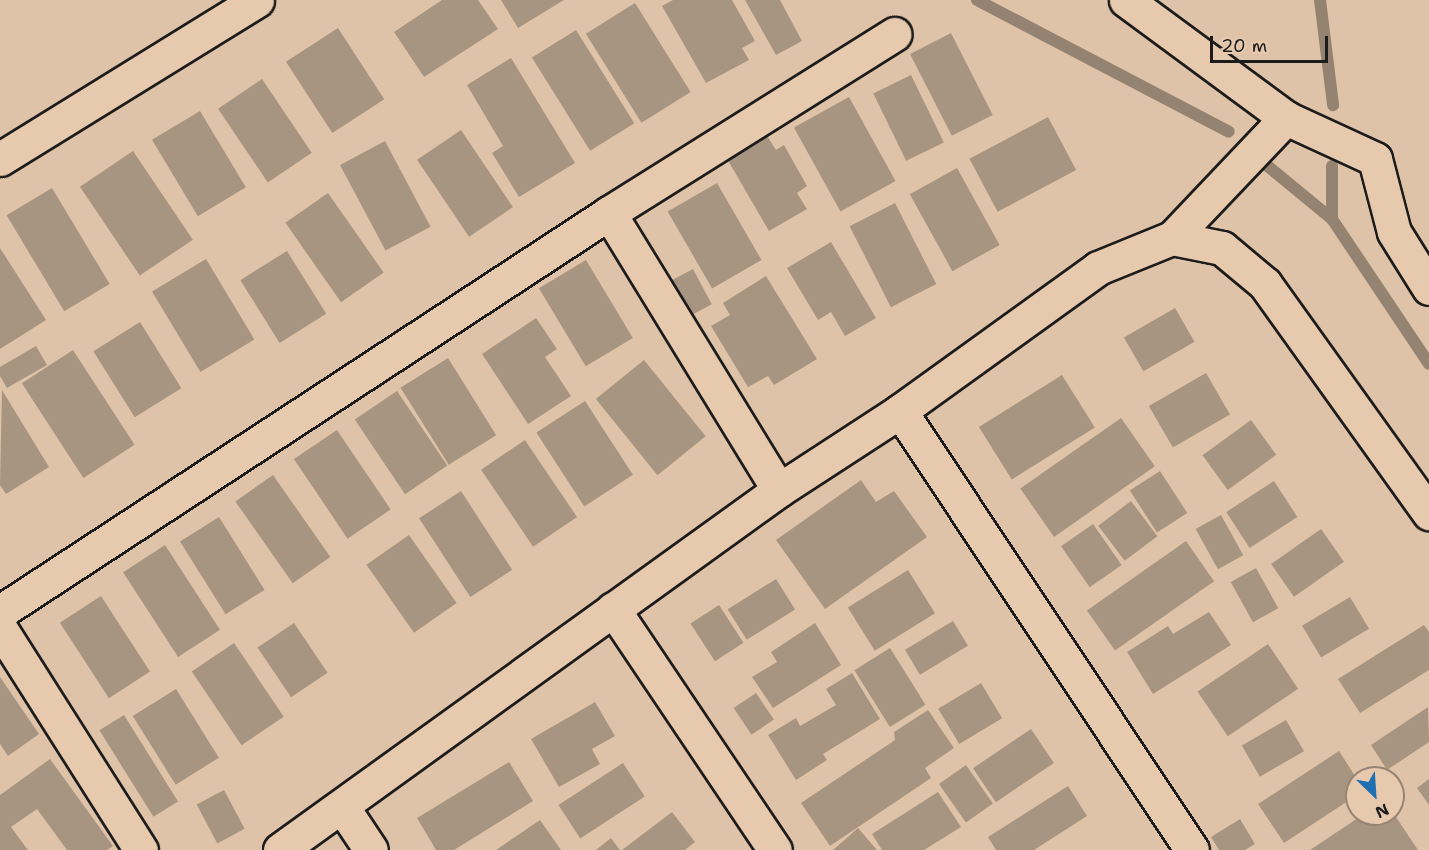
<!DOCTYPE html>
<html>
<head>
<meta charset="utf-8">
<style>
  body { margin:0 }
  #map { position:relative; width:1429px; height:850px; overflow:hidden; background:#dfc3a8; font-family:"Shantell Sans",sans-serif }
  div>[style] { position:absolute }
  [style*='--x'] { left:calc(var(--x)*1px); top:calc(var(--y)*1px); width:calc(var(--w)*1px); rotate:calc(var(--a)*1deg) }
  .stream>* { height:12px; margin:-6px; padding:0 6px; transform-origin:6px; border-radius:6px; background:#958372 }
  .building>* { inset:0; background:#a89581; transform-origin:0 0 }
  .roads { filter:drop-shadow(2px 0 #1c1c1c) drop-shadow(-2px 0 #1c1c1c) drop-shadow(0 2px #1c1c1c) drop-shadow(0 -2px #1c1c1c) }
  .minor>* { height:33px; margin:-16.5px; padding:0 16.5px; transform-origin:16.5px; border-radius:16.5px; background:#e7caae }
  span { translate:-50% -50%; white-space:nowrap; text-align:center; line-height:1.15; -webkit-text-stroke:4.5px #e7caae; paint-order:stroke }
  .north { position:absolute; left:1345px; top:766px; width:60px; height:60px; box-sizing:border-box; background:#e7caae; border:2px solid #968474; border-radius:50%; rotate:155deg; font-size:16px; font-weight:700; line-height:24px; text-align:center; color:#1c1c1c }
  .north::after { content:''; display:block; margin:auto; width:21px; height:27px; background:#1f6fb2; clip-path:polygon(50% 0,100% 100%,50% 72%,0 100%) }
  .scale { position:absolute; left:1210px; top:36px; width:118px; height:27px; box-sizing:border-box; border:3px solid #1c1c1c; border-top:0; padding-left:8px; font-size:18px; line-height:21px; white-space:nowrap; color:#1c1c1c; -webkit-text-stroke:4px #e7caae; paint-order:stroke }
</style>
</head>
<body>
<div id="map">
  <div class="stream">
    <div style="--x:977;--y:0;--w:284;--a:27.6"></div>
    <div style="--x:1320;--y:0;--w:106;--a:82.9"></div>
    <div style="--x:1264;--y:163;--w:88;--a:39.5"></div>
    <div style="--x:1332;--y:219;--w:174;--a:56.2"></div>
    <div style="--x:1332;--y:219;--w:53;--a:-90"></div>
  </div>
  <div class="building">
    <div style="clip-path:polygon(442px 0,478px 0,498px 29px,424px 77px,394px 32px)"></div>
    <div style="clip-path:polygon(501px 0,564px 0,518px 28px)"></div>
    <div style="clip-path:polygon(673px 0,732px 0,755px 41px,742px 48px,749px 60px,706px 83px,662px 6px)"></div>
    <div style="clip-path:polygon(745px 0,780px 0,802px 41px,776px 55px)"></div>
    <div style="left:635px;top:3px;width:105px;height:58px;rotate:58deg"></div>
    <div style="left:338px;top:28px;width:85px;height:62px;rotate:57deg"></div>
    <div style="left:576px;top:30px;width:110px;height:52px;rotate:58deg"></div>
    <div style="left:951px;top:33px;width:92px;height:46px;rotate:63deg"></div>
    <div style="clip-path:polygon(511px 58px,575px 163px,519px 197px,492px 153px,503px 146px,467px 85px)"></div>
    <div style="left:911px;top:75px;width:75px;height:42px;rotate:64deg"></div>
    <div style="left:262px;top:79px;width:89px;height:53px;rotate:56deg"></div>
    <div style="left:849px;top:97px;width:96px;height:63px;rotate:61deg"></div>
    <div style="left:200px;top:111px;width:89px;height:56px;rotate:59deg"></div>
    <div style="left:1048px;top:117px;width:60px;height:89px;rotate:62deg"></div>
    <div style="left:461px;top:130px;width:93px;height:53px;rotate:56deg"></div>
    <div style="clip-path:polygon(766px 134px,776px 150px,784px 145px,807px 186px,797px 193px,807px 209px,769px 231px,726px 157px)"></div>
    <div style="left:385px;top:141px;width:97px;height:51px;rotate:62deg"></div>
    <div style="left:133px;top:151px;width:107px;height:64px;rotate:56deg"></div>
    <div style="left:957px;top:168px;width:88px;height:54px;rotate:61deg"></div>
    <div style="left:717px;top:183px;width:89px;height:57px;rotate:60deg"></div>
    <div style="left:52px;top:188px;width:112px;height:53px;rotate:59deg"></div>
    <div style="left:328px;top:193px;width:97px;height:52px;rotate:55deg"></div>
    <div style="left:895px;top:203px;width:91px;height:51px;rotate:63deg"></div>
    <div style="clip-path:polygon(831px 242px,876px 318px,845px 336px,831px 312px,818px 320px,787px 268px)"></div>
    <div style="clip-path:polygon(0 248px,46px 320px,0 349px)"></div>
    <div style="left:287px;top:251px;width:74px;height:55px;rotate:58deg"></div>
    <div style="left:206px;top:259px;width:94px;height:63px;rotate:59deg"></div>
    <div style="left:586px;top:260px;width:91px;height:55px;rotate:59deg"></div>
    <div style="left:693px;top:269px;width:40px;height:29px;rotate:62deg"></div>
    <div style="clip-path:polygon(766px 276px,817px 359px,774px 385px,768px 376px,748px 387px,711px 326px,730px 315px,723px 303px)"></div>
    <div style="left:1175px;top:308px;width:39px;height:59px;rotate:60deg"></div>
    <div style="clip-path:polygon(536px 318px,557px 349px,545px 357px,571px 396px,528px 424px,482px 354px)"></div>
    <div style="left:140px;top:322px;width:78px;height:55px;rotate:58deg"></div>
    <div style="clip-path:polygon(36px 346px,47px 365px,7px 388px,0 376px,0 367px)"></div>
    <div style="left:73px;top:350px;width:113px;height:61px;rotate:57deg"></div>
    <div style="left:448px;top:358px;width:91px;height:56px;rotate:58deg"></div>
    <div style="left:644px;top:360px;width:98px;height:62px;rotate:51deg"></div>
    <div style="left:1206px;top:373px;width:48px;height:66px;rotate:60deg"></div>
    <div style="left:1062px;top:375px;width:62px;height:98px;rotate:58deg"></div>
    <div style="clip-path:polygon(2px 390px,49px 467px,6px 494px,0 485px)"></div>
    <div style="left:397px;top:391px;width:90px;height:51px;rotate:56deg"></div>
    <div style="left:585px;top:401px;width:88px;height:58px;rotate:57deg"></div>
    <div style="left:1121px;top:418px;width:59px;height:123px;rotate:55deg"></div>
    <div style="left:1251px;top:420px;width:43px;height:60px;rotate:54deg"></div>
    <div style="left:337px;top:430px;width:96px;height:52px;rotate:56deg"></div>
    <div style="left:525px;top:440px;width:93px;height:53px;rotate:56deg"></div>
    <div style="left:1160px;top:471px;width:50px;height:36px;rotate:57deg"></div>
    <div style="left:273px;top:475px;width:100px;height:46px;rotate:55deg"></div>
    <div style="clip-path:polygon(861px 480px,876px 502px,894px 491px,927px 537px,825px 609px,776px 540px)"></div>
    <div style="left:1274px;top:481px;width:43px;height:57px;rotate:57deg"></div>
    <div style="left:461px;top:491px;width:94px;height:50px;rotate:57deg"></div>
    <div style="left:1131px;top:501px;width:44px;height:41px;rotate:53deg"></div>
    <div style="left:1221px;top:515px;width:46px;height:29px;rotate:61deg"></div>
    <div style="left:219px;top:517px;width:86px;height:46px;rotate:58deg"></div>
    <div style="left:1093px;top:524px;width:50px;height:39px;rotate:55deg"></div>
    <div style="left:1321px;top:529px;width:40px;height:61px;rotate:55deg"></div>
    <div style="left:409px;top:535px;width:83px;height:52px;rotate:55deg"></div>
    <div style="left:1186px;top:541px;width:49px;height:121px;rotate:55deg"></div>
    <div style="left:165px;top:545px;width:101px;height:50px;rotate:57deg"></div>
    <div style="left:1256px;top:568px;width:46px;height:29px;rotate:61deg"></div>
    <div style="left:908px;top:570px;width:51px;height:71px;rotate:58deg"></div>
    <div style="left:776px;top:579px;width:36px;height:57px;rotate:58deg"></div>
    <div style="left:101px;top:596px;width:90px;height:49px;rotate:57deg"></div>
    <div style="left:1350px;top:597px;width:37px;height:56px;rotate:59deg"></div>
    <div style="left:719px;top:605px;width:45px;height:34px;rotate:57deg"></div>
    <div style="clip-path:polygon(1209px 612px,1231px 645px,1153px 694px,1127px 652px,1168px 626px,1173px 634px)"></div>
    <div style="left:953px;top:621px;width:29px;height:56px;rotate:59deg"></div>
    <div style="left:294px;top:623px;width:60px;height:44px;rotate:56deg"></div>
    <div style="clip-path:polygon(815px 623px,841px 665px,773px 708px,752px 677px,777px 662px,771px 652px)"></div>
    <div style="clip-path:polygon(1424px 625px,1429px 632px,1429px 670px,1360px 713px,1338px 679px)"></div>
    <div style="left:234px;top:643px;width:89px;height:51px;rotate:56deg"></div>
    <div style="left:1268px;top:644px;width:54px;height:85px;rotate:56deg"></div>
    <div style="left:890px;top:648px;width:67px;height:42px;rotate:58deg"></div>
    <div style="clip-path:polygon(852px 673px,880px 719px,823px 754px,827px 760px,796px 780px,768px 735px,796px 718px,800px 726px,836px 705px,826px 689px)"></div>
    <div style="clip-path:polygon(0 677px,39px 734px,8px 756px,0 744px)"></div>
    <div style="left:981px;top:683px;width:41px;height:50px;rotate:59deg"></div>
    <div style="left:176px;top:689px;width:81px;height:51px;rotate:58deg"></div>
    <div style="left:756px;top:693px;width:32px;height:27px;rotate:56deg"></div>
    <div style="clip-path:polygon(595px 702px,615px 736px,592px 749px,600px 764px,559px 787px,531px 739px)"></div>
    <div style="clip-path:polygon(1428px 707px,1429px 742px,1387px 770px,1371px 745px)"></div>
    <div style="clip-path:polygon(928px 710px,954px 748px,925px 768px,931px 778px,830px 846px,801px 803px,895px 740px,894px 732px)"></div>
    <div style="left:124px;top:715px;width:102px;height:29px;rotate:58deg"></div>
    <div style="left:1286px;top:720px;width:36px;height:51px;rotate:60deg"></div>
    <div style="left:1031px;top:729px;width:41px;height:70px;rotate:56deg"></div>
    <div style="clip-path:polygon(1339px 751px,1357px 779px,1357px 795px,1284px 843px,1258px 804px)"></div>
    <div style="clip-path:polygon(50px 759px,113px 846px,107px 850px,67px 850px,37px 809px,11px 827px,28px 850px,0 850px,0 795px)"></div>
    <div style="clip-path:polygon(509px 762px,533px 801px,454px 850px,436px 850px,417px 818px)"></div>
    <div style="left:623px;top:763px;width:40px;height:77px;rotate:57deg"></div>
    <div style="left:966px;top:765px;width:47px;height:33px;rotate:55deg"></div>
    <div style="clip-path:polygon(1429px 779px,1429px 805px,1417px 788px)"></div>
    <div style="clip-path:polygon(1068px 786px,1087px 816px,1034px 850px,996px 850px,988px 837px)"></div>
    <div style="left:224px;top:790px;width:44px;height:31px;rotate:62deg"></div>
    <div style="clip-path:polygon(938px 792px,961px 827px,924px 850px,882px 850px,872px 834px)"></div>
    <div style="clip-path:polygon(672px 812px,695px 842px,685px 850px,622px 850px)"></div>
    <div style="clip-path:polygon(1364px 814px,1394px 814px,1418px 850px,1310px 850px)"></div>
    <div style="clip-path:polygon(1240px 819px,1255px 844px,1245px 850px,1219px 850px,1211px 837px)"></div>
    <div style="clip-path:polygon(540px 820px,561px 850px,496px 850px)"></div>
    <div style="clip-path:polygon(858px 828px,877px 850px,833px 850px)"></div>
    <div style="clip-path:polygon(611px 838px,620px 850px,596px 850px)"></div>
  </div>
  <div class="roads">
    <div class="minor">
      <div style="--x:1126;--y:0;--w:199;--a:36.4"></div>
      <div style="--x:1286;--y:118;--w:98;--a:24.7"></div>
      <div style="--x:1375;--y:159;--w:75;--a:75.4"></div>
      <div style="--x:1394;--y:232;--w:66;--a:58"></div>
      <div style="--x:0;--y:159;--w:302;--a:-31.7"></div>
      <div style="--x:609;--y:213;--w:325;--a:58.5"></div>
      <div style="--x:1172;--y:238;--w:166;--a:-46.5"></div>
      <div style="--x:900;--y:411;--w:527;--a:56.37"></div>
      <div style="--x:613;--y:609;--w:290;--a:56.1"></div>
      <div style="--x:0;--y:612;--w:728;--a:-33.23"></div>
      <div style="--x:609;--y:213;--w:337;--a:-32.1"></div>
      <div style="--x:0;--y:628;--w:263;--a:57.6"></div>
      <div style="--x:343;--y:808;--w:50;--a:56.3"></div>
      <div style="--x:280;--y:850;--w:615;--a:-35.81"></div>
      <div style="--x:779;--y:490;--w:145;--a:-33.1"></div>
      <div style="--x:900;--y:411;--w:244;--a:-35.8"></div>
      <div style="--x:1098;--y:268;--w:80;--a:-22.1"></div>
      <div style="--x:1172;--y:238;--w:51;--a:11.3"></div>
      <div style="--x:1222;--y:248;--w:56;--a:39.9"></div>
      <div style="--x:1265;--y:284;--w:282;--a:54.4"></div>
    </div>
  </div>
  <div class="north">N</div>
  <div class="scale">20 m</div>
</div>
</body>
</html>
